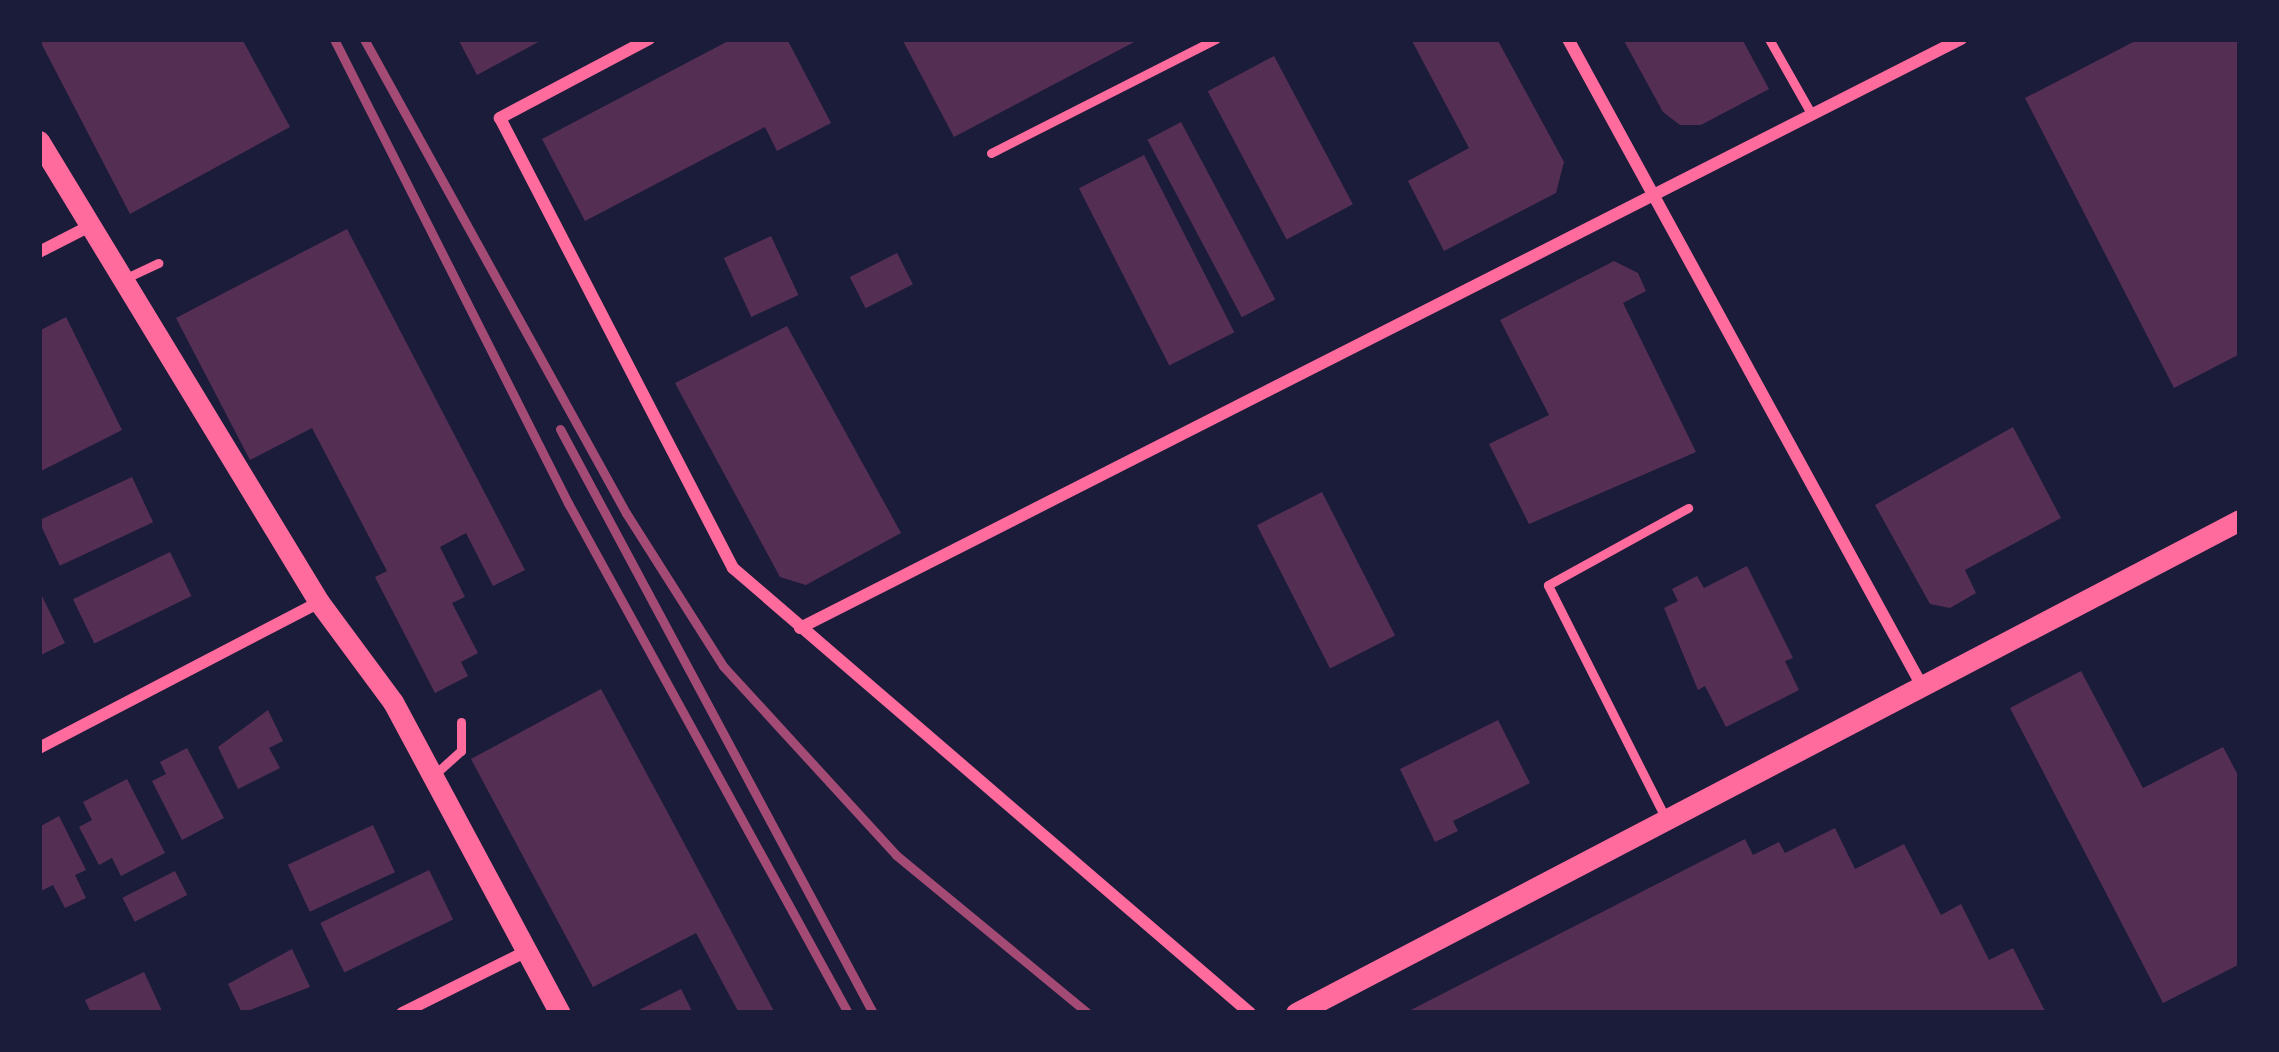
<!DOCTYPE html>
<html>
<head>
<meta charset="utf-8">
<style>
  body { margin:0 }
  #map { position:relative; width:2279px; height:1052px; overflow:hidden; background:#1b1b3a; font-family:Commissioner,sans-serif }
  div>[style] { position:absolute }
  [style*='--x'] { left:calc(var(--x)*1px); top:calc(var(--y)*1px); width:calc(var(--w)*1px); rotate:calc(var(--a)*1deg) }
  .building>* { inset:0; background:#542f53; transform-origin:0 0 }
  .service>* { height:9px; margin:-4.5px; padding:0 4.5px; transform-origin:4.5px; border-radius:4.5px; background:#ff6b9d }
  .minor>* { height:12px; margin:-6px; padding:0 6px; transform-origin:6px; border-radius:6px; background:#ff6b9d }
  .tertiary>* { height:21px; margin:-10.5px; padding:0 10.5px; transform-origin:10.5px; border-radius:10.5px; background:#ff6b9d }
  .rail>* { height:9px; margin:-4.5px; padding:0 4.5px; transform-origin:4.5px; border-radius:4.5px; background:#a44b75 }
  span { translate:-50% -50%; white-space:nowrap; text-align:center; line-height:1.15; -webkit-text-stroke:12px #1b1b3a; paint-order:stroke }
  .frame { position:absolute; inset:0; border:42px solid #1b1b3a; pointer-events:none }
</style>
</head>
<body>
<div id="map">
  <div class="building">
    <div style="clip-path:polygon(39px 39px,242px 39px,290px 127px,130px 214px)"></div>
    <div style="clip-path:polygon(458px 39px,544px 39px,477px 75px)"></div>
    <div style="clip-path:polygon(732px 39px,787px 39px,831px 123px,777px 151px,765px 127px,585px 221px,542px 139px)"></div>
    <div style="clip-path:polygon(902px 39px,1140px 39px,954px 137px)"></div>
    <div style="clip-path:polygon(1411px 39px,1497px 39px,1564px 162px,1556px 193px,1444px 251px,1408px 181px,1469px 148px)"></div>
    <div style="clip-path:polygon(1623px 39px,1742px 39px,1769px 89px,1701px 125px,1680px 125px,1663px 112px)"></div>
    <div style="clip-path:polygon(2139px 39px,2240px 39px,2240px 354px,2174px 388px,2025px 98px)"></div>
    <div style="left:1274px;top:56px;width:168px;height:75px;rotate:62deg"></div>
    <div style="left:1181px;top:122px;width:201px;height:38px;rotate:62deg"></div>
    <div style="left:1144px;top:155px;width:199px;height:73px;rotate:63deg"></div>
    <div style="clip-path:polygon(347px 229px,525px 570px,493px 586px,466px 533px,440px 547px,465px 597px,452px 603px,478px 653px,461px 662px,468px 676px,435px 693px,375px 577px,387px 571px,312px 428px,250px 460px,176px 318px)"></div>
    <div style="left:771px;top:236px;width:65px;height:52px;rotate:65deg"></div>
    <div style="left:897px;top:253px;width:35px;height:53px;rotate:63deg"></div>
    <div style="clip-path:polygon(1614px 261px,1638px 273px,1646px 291px,1623px 303px,1696px 452px,1529px 524px,1489px 444px,1549px 415px,1500px 320px)"></div>
    <div style="clip-path:polygon(66px 317px,122px 430px,39px 472px,39px 331px)"></div>
    <div style="clip-path:polygon(787px 326px,901px 533px,806px 585px,780px 577px,675px 383px)"></div>
    <div style="clip-path:polygon(2013px 427px,2061px 518px,1965px 570px,1976px 593px,1950px 608px,1930px 604px,1875px 505px)"></div>
    <div style="left:132px;top:477px;width:50px;height:103px;rotate:65deg"></div>
    <div style="left:1322px;top:492px;width:161px;height:73px;rotate:63deg"></div>
    <div style="left:170px;top:552px;width:49px;height:108px;rotate:64deg"></div>
    <div style="clip-path:polygon(1747px 566px,1793px 658px,1785px 661px,1799px 690px,1726px 727px,1705px 686px,1698px 690px,1664px 608px,1678px 601px,1672px 589px,1697px 576px,1704px 588px)"></div>
    <div style="clip-path:polygon(39px 590px,65px 643px,39px 656px)"></div>
    <div style="clip-path:polygon(2081px 671px,2143px 788px,2223px 747px,2240px 779px,2240px 964px,2163px 1003px,2010px 708px)"></div>
    <div style="clip-path:polygon(601px 689px,662px 802px,775px 1013px,739px 1013px,696px 933px,593px 987px,471px 759px)"></div>
    <div style="clip-path:polygon(268px 710px,283px 741px,269px 748px,280px 768px,238px 789px,218px 747px)"></div>
    <div style="clip-path:polygon(1498px 720px,1530px 783px,1453px 821px,1458px 831px,1435px 842px,1400px 769px)"></div>
    <div style="clip-path:polygon(187px 748px,224px 818px,182px 840px,152px 781px,166px 774px,160px 762px)"></div>
    <div style="clip-path:polygon(127px 779px,165px 853px,121px 876px,112px 858px,99px 865px,79px 827px,92px 820px,83px 802px)"></div>
    <div style="clip-path:polygon(59px 816px,86px 870px,75px 875px,86px 898px,65px 908px,53px 885px,39px 892px,39px 827px)"></div>
    <div style="left:373px;top:825px;width:52px;height:94px;rotate:65deg"></div>
    <div style="clip-path:polygon(1835px 828px,1855px 869px,1904px 844px,1941px 915px,1961px 904px,1989px 960px,2013px 948px,2046px 1013px,1405px 1013px,1745px 839px,1753px 855px,1779px 842px,1785px 853px)"></div>
    <div style="left:429px;top:870px;width:55px;height:121px;rotate:64deg"></div>
    <div style="left:175px;top:871px;width:27px;height:59px;rotate:63deg"></div>
    <div style="clip-path:polygon(292px 949px,310px 987px,242px 1013px,228px 984px)"></div>
    <div style="clip-path:polygon(144px 972px,163px 1013px,91px 1013px,85px 1000px)"></div>
    <div style="clip-path:polygon(681px 989px,693px 1013px,633px 1013px)"></div>
  </div>
  <div class="service">
    <div style="--x:1769;--y:39;--w:87;--a:60.5"></div>
    <div style="--x:991;--y:153;--w:252;--a:-26.9"></div>
    <div style="--x:124;--y:279;--w:38;--a:-25"></div>
    <div style="--x:434;--y:775;--w:36;--a:-42"></div>
    <div style="--x:461;--y:751;--w:29;--a:-90"></div>
    <div style="--x:1666;--y:819;--w:262;--a:-116.8"></div>
    <div style="--x:1548;--y:585;--w:160;--a:-28.8"></div>
  </div>
  <div class="minor">
    <div style="--x:649;--y:39;--w:169;--a:152.1"></div>
    <div style="--x:500;--y:118;--w:507;--a:62.63"></div>
    <div style="--x:733;--y:568;--w:682;--a:40.72"></div>
    <div style="--x:1568;--y:39;--w:735;--a:61.31"></div>
    <div style="--x:39;--y:252;--w:53;--a:-27.1"></div>
    <div style="--x:800;--y:628;--w:1302;--a:-26.9"></div>
    <div style="--x:39;--y:748;--w:316;--a:-27.5"></div>
    <div style="--x:402;--y:1013;--w:140;--a:-26.4"></div>
  </div>
  <div class="tertiary">
    <div style="--x:39;--y:141;--w:539;--a:58.73"></div>
    <div style="--x:319;--y:602;--w:124;--a:53.5"></div>
    <div style="--x:393;--y:702;--w:353;--a:61.8"></div>
    <div style="--x:1296;--y:1013;--w:1065;--a:-27.58"></div>
  </div>
  <div class="rail">
    <div style="--x:334;--y:39;--w:520;--a:63.24"></div>
    <div style="--x:568;--y:503;--w:582;--a:61.23"></div>
    <div style="--x:364;--y:39;--w:542;--a:61.07"></div>
    <div style="--x:626;--y:513;--w:181;--a:57.6"></div>
    <div style="--x:723;--y:666;--w:256;--a:47.5"></div>
    <div style="--x:896;--y:855;--w:249;--a:39.5"></div>
    <div style="--x:560;--y:429;--w:663;--a:61.81"></div>
  </div>
  <div class="frame"></div>
</div>
</body>
</html>
